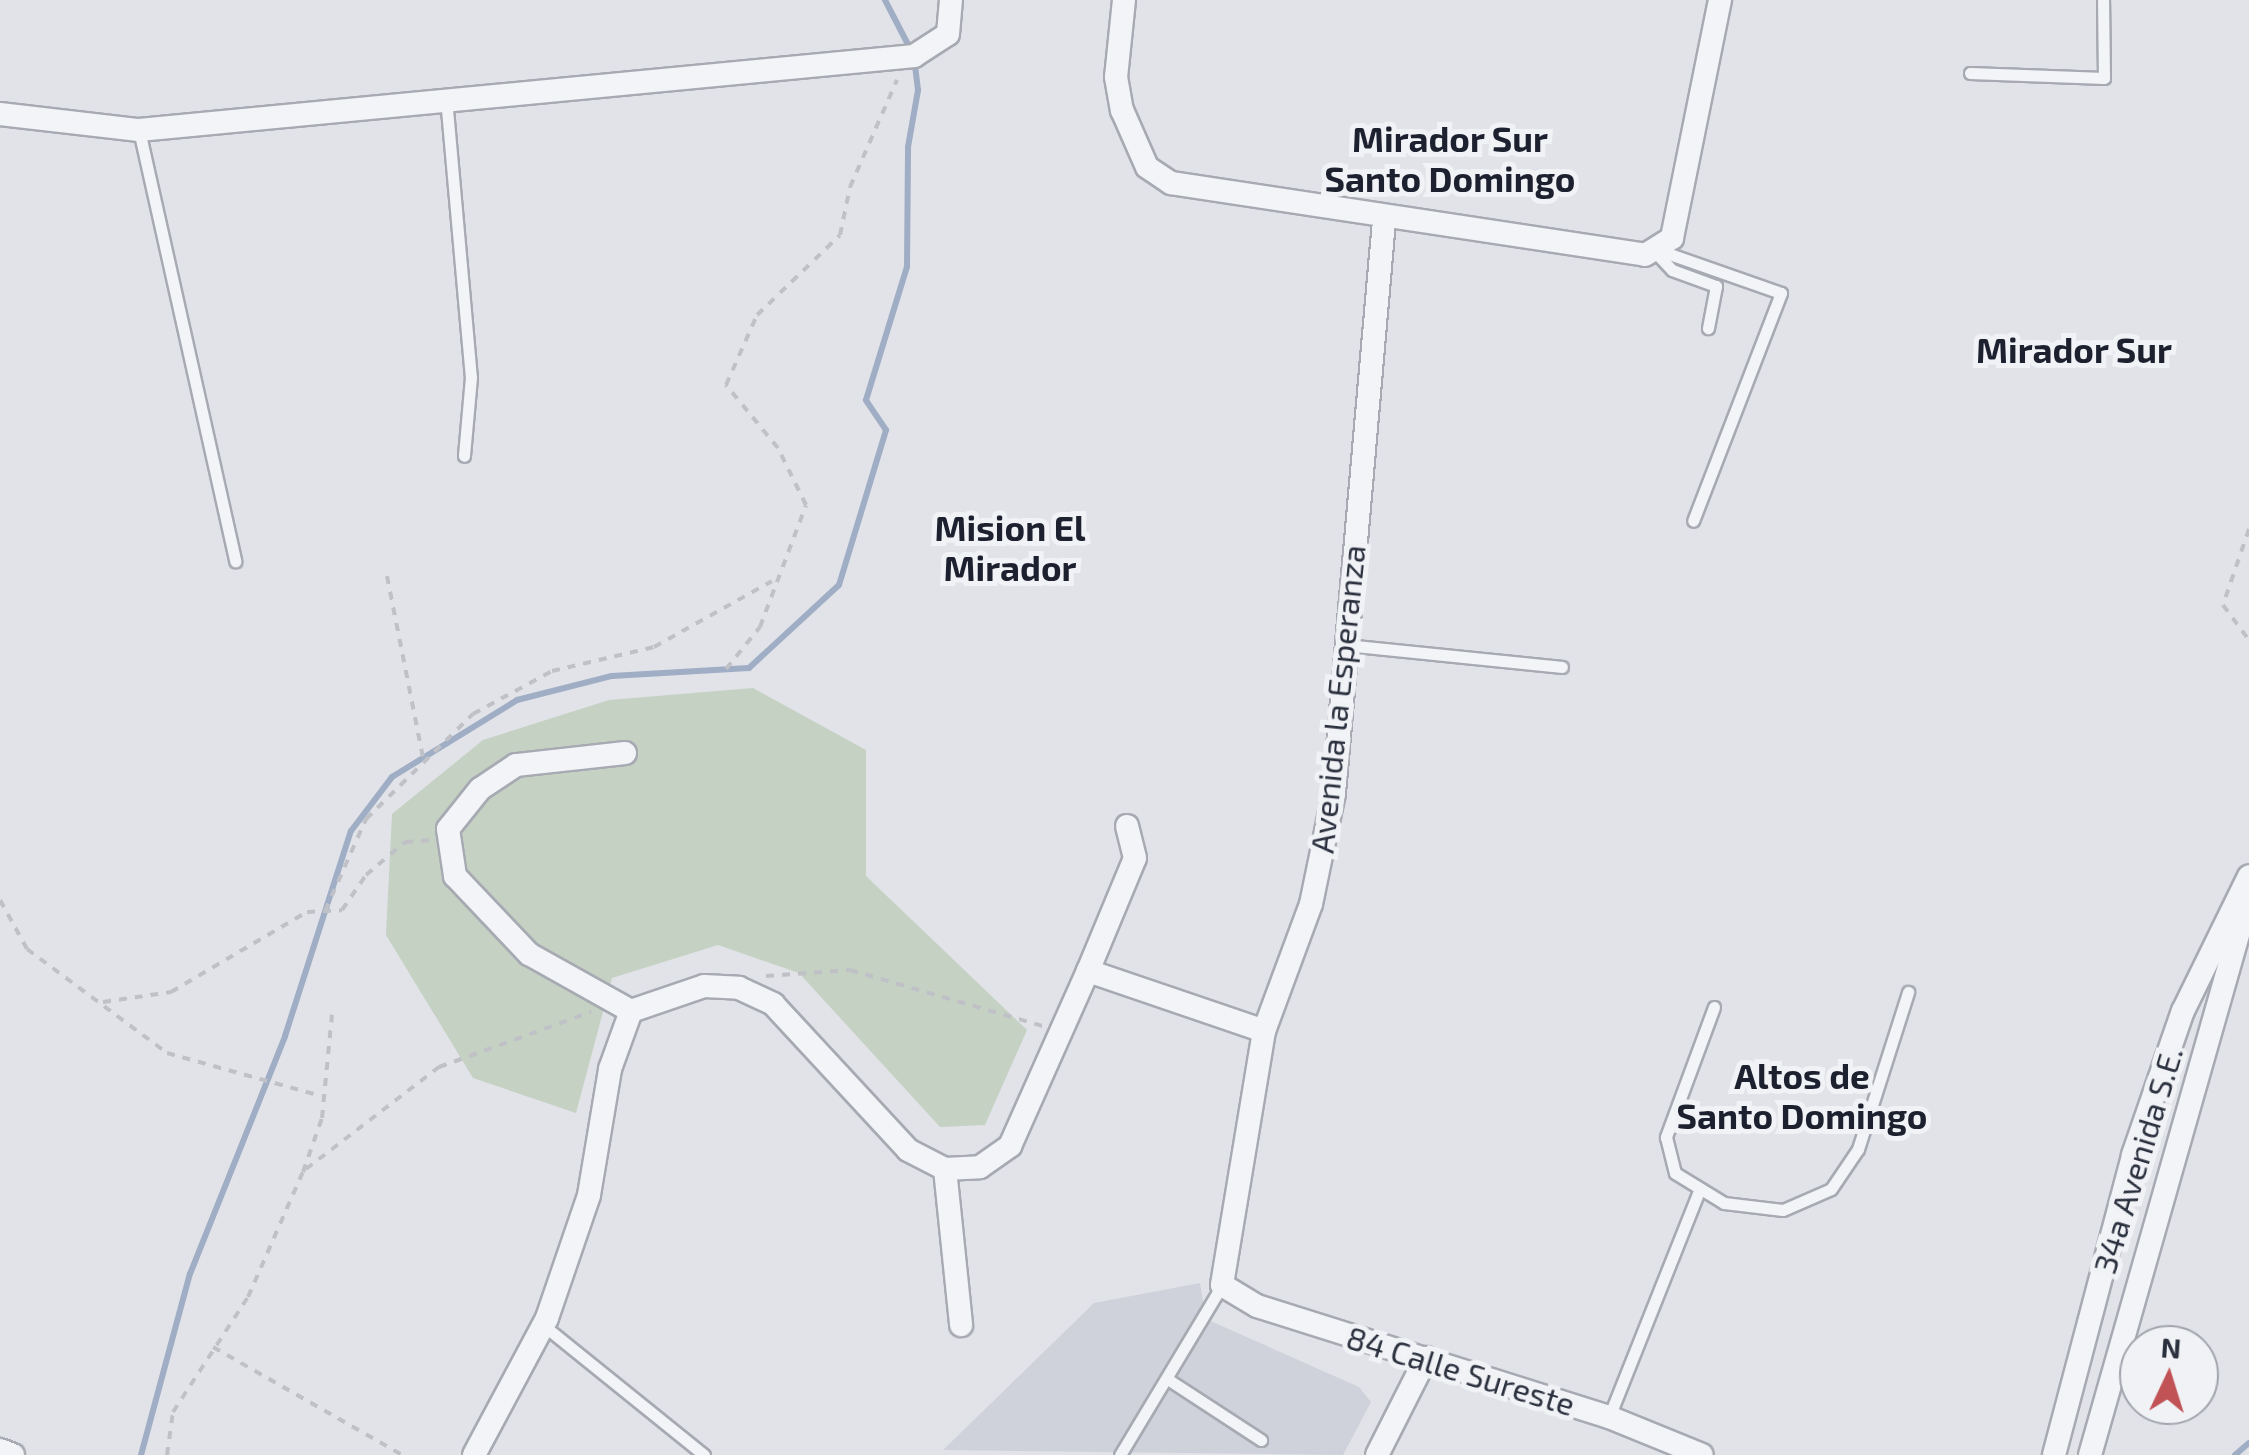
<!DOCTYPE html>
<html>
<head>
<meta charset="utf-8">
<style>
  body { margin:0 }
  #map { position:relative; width:2249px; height:1455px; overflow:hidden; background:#e1e3e8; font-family:"Exo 2",sans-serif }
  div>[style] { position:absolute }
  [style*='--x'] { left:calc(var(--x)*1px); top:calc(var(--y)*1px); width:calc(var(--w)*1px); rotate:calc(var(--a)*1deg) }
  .built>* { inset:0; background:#cfd2da }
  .green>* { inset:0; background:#c5d1c3 }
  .stream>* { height:6px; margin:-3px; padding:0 3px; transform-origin:3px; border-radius:3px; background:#9fadc5 }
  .path>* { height:4px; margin-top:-2px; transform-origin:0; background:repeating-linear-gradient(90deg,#bfc1c7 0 8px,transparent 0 16px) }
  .roads { filter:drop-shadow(2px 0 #a7aab2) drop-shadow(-2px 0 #a7aab2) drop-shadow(0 2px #a7aab2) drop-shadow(0 -2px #a7aab2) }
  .lane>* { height:11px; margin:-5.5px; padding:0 5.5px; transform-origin:5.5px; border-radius:5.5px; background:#f3f4f7 }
  .street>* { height:22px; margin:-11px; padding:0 11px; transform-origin:11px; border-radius:11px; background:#f3f4f7 }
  span { translate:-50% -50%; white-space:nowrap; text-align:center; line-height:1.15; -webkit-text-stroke:10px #f0f2f6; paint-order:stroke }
  .street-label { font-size:32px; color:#2b303e }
  .neighbourhood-label { font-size:35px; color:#1d212f; font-weight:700 }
  .north { position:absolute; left:2119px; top:1325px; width:100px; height:100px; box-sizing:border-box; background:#f0f2f6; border:2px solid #a1a4ac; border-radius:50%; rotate:4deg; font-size:28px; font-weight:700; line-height:40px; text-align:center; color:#2b303e }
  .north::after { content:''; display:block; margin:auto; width:35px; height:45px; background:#c15255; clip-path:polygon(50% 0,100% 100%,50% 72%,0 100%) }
</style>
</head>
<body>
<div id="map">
  <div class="built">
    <div style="clip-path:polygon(1200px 1283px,1206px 1319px,1359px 1387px,1371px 1402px,1343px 1455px,943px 1450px,1094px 1303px)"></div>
  </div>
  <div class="green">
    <div style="clip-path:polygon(753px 688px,866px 750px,866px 876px,1027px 1030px,985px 1125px,940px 1127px,799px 973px,718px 945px,612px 978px,576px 1113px,473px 1078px,386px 935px,392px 814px,483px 740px,609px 700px)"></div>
  </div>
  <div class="stream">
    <div style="--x:141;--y:1455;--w:188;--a:-74.9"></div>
    <div style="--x:190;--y:1274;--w:256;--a:-68.2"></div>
    <div style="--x:285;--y:1036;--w:215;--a:-72.2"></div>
    <div style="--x:351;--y:831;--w:68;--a:-52.8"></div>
    <div style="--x:392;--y:777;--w:147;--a:-31.6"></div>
    <div style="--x:517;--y:700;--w:98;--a:-14.2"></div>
    <div style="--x:612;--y:676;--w:137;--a:-3.3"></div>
    <div style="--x:749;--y:668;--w:122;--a:-42.7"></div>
    <div style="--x:839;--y:585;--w:162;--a:-73.1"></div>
    <div style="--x:886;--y:430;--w:36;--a:-124"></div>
    <div style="--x:866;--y:400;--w:139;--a:-72.9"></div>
    <div style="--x:907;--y:267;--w:120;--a:-89.5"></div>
    <div style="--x:908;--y:147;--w:58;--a:-80"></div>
    <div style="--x:918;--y:90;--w:34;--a:-97"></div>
    <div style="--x:914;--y:56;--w:63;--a:-117.4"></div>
    <div style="--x:2235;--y:1455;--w:18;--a:-41"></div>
  </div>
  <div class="path">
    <div style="--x:2249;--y:529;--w:80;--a:108.9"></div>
    <div style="--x:2223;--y:605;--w:44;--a:53.4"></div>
    <div style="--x:387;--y:576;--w:186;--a:78.8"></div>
    <div style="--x:726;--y:669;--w:54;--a:-51"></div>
    <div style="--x:760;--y:627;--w:130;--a:-69.3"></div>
    <div style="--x:806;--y:505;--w:64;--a:-116.2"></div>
    <div style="--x:778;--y:448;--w:82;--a:-129.5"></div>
    <div style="--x:726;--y:385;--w:77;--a:-66.1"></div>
    <div style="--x:757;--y:315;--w:115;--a:-43.9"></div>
    <div style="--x:840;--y:235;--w:49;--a:-78.2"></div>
    <div style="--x:850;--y:187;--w:117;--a:-66.3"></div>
    <div style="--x:0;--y:900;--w:56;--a:61.1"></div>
    <div style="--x:27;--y:949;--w:174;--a:36.6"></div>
    <div style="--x:167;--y:1053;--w:160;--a:15.6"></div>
    <div style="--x:325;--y:911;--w:101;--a:-66"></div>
    <div style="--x:366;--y:819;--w:150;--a:-44.5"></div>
    <div style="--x:473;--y:714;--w:90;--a:-28.6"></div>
    <div style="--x:552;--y:671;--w:105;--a:-13.2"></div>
    <div style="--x:654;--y:647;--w:135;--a:-29.2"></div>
    <div style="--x:766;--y:976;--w:84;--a:-4.1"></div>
    <div style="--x:850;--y:970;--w:201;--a:16.2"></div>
    <div style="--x:103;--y:1002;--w:69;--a:-8.4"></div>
    <div style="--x:171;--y:992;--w:158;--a:-30.5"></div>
    <div style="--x:307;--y:912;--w:35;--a:-3"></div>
    <div style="--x:342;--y:910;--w:42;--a:-55.6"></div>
    <div style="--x:366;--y:875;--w:51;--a:-40.2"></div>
    <div style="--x:405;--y:842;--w:26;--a:-4"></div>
    <div style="--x:306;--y:1169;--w:168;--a:-37.5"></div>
    <div style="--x:439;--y:1067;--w:162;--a:-19.9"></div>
    <div style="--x:213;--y:1347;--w:218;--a:29.7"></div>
    <div style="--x:167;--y:1455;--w:43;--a:-82.1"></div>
    <div style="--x:173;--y:1412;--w:137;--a:-56.9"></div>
    <div style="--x:248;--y:1297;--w:137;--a:-66.3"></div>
    <div style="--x:303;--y:1172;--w:57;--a:-70.6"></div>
    <div style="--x:322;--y:1118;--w:104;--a:-84.5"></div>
  </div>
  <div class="roads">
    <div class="lane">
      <div style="--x:1970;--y:73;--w:134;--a:2.1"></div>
      <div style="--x:2104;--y:78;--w:78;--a:-90.7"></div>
      <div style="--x:446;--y:98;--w:280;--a:84.9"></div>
      <div style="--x:471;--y:377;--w:79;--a:95.1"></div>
      <div style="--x:139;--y:130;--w:442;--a:77.4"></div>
      <div style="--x:1661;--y:251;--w:127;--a:19.3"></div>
      <div style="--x:1781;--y:293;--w:244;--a:111.1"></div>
      <div style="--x:1657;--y:254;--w:22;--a:47"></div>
      <div style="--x:1672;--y:270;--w:47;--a:20"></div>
      <div style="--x:1716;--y:286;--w:43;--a:100.8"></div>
      <div style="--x:1346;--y:645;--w:217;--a:5.8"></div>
      <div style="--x:1714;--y:1007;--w:139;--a:110.3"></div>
      <div style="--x:1666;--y:1137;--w:37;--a:76"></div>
      <div style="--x:1675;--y:1173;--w:57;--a:31.5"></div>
      <div style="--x:1724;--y:1203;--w:59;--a:6.8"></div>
      <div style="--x:1783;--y:1210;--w:52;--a:-23.6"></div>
      <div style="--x:1831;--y:1189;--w:48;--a:-56"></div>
      <div style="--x:1858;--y:1149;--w:165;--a:-72.3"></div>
      <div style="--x:543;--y:1325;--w:207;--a:38.9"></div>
      <div style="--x:1169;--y:1380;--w:110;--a:33.1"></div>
      <div style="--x:1609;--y:1417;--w:241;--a:-68.3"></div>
      <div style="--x:1120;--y:1455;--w:198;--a:-59"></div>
    </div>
    <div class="street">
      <div style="--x:1124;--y:0;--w:77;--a:95.9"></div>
      <div style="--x:1116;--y:77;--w:34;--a:80"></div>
      <div style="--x:1122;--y:110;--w:62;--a:66.3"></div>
      <div style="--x:1147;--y:167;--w:29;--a:34"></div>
      <div style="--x:1171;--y:183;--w:479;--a:8.6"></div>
      <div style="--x:1645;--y:255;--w:32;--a:-32"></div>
      <div style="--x:1672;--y:238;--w:243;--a:-78.6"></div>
      <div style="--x:0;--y:114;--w:140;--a:6.6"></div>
      <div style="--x:139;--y:130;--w:779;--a:-5.45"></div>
      <div style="--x:914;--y:56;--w:40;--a:-32.9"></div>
      <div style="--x:948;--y:34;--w:34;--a:-85"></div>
      <div style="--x:1384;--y:221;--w:574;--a:95"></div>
      <div style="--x:1334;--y:793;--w:113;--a:101.7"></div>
      <div style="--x:1311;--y:904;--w:135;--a:110.3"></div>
      <div style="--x:1264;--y:1031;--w:257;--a:99.4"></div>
      <div style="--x:1222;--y:1285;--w:41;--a:31"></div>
      <div style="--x:1257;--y:1306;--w:369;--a:17.5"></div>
      <div style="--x:1609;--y:1417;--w:100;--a:22.2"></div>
      <div style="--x:625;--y:753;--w:110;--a:173.7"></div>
      <div style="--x:516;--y:765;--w:43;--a:146.3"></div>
      <div style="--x:480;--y:789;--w:51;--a:128.7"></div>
      <div style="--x:448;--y:829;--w:48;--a:81.5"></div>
      <div style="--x:455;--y:876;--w:108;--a:46.5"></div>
      <div style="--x:529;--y:954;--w:117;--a:29.2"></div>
      <div style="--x:1088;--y:971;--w:122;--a:-67.4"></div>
      <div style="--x:1135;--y:858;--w:33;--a:-104"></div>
      <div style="--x:945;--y:1169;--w:157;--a:84.1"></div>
      <div style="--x:0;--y:1450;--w:14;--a:21"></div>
      <div style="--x:474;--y:1455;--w:155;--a:-61.9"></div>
      <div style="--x:547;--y:1318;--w:130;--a:-71.1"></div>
      <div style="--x:589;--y:1195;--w:128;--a:-80.5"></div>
      <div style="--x:610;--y:1069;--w:62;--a:-70.1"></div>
      <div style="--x:631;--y:1011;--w:77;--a:-18.9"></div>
      <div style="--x:704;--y:986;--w:35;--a:3"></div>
      <div style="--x:739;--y:988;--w:38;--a:25"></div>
      <div style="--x:773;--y:1004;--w:199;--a:47.2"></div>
      <div style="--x:908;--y:1150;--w:42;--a:27.2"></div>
      <div style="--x:945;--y:1169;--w:35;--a:-3"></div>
      <div style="--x:980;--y:1167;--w:37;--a:-35"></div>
      <div style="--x:1010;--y:1146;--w:192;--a:-66"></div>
      <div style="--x:1088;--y:971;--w:186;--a:18.8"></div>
      <div style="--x:1377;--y:1455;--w:109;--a:-63.2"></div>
      <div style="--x:2054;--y:1455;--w:310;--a:-75.2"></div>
      <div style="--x:2133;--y:1155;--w:152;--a:-70.9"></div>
      <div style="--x:2183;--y:1011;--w:150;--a:-63.9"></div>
      <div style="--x:2090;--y:1455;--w:581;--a:-74.12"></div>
    </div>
  </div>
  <div class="street-label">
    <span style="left:1337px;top:699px;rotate:-84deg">Avenida la Esperanza</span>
    <span style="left:2137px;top:1160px;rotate:-73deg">34a Avenida S.E.</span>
    <span style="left:1461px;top:1370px;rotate:17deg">84 Calle Sureste</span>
  </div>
  <div class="neighbourhood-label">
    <span style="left:1450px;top:158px">Mirador Sur<br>Santo Domingo</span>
    <span style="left:2074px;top:349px">Mirador Sur</span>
    <span style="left:1010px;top:547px">Mision El<br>Mirador</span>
    <span style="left:1802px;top:1095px">Altos de<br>Santo Domingo</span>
  </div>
  <div class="north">N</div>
</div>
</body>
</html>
